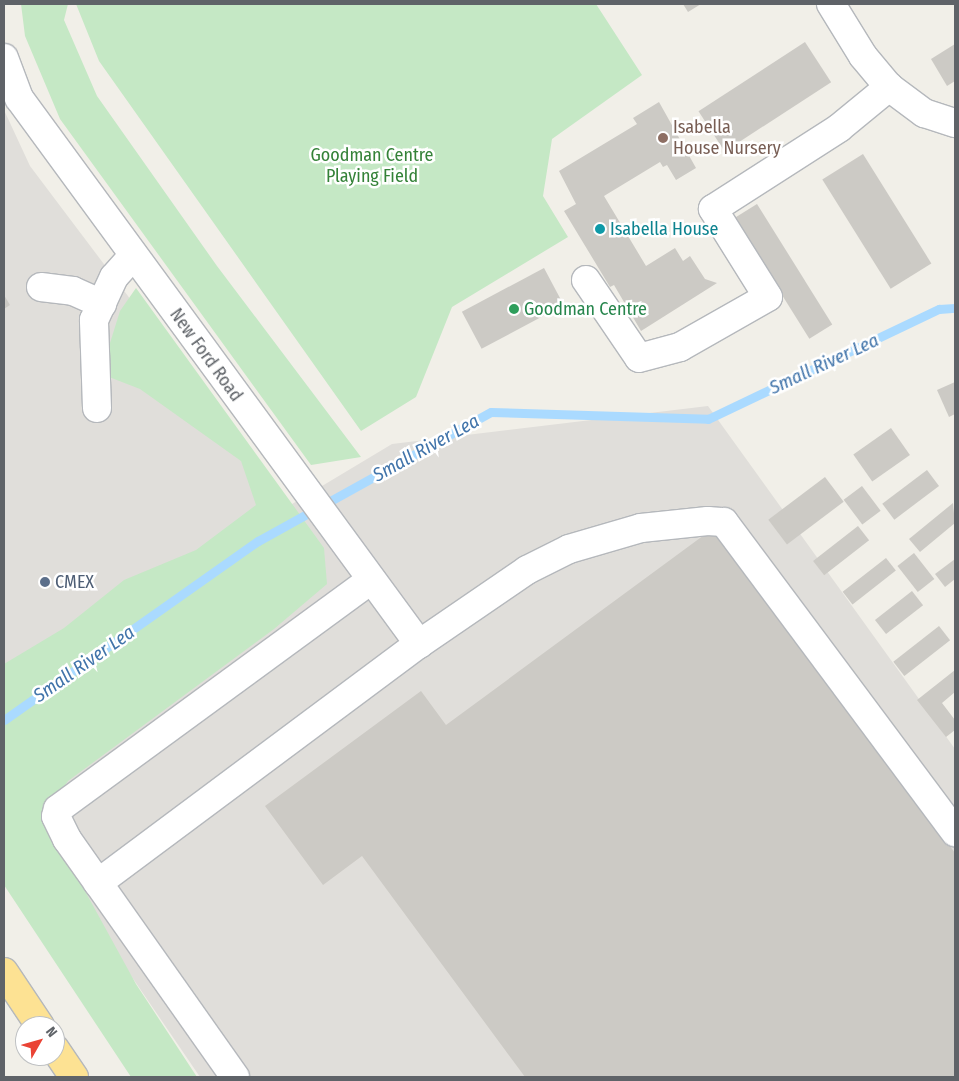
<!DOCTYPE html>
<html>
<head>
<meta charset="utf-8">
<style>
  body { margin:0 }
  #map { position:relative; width:959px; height:1081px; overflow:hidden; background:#f1efe8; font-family:"Fira Sans Condensed",sans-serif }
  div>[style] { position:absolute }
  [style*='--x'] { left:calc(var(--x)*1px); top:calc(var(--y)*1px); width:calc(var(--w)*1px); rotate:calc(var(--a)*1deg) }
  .industrial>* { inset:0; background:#e0deda }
  .green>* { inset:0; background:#c5e8c5 }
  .stream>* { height:9px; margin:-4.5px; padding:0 4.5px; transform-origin:4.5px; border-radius:4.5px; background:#aadaff }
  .building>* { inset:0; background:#cccac5; transform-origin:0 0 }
  .roads { filter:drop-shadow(1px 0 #b5b8bc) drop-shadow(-1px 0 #b5b8bc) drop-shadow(0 1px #b5b8bc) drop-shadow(0 -1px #b5b8bc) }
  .minor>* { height:28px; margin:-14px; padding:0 14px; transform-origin:14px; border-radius:14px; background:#fff }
  .highway>* { height:28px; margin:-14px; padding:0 14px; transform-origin:14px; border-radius:14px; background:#fde293 }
  .dots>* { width:14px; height:14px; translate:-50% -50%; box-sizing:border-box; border:2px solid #fff; border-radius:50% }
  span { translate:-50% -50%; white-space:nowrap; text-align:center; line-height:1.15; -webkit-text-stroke:5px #fff; paint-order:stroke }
  .education-label { font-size:18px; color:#785e54 }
  .left { translate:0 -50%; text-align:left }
  .park-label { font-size:18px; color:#348238 }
  .culture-label { font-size:18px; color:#0d838f }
  .leisure-label { font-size:18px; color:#27864d }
  .street-label { font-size:18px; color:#5f6368 }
  .service-label { font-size:18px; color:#4e5e75 }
  .water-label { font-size:19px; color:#4174aa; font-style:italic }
  .frame { position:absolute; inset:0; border:5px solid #5f6368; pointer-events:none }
  .north { position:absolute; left:15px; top:1016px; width:50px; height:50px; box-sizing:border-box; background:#fff; border:1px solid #bfc1c3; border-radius:50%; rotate:52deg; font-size:14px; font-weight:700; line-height:20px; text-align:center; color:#5f6368 }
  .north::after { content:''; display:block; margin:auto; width:18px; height:22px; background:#ea4335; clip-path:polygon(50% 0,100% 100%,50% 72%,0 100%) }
</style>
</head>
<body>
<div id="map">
  <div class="industrial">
    <div style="clip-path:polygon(4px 110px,30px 166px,287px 507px,392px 444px,708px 406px,955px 749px,955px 1077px,200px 1077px,4px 789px)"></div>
  </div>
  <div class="green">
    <div style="clip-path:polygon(21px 4px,68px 4px,64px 20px,97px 96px,217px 266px,361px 457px,311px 465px,60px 119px,25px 36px)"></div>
    <div style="clip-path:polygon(76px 4px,596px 4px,642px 75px,552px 139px,543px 196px,568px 237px,452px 307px,416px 397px,361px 431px,99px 61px)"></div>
    <div style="clip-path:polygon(136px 288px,324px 548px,327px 584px,274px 629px,68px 781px,50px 807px,74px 871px,136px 984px,197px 1077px,131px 1077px,4px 885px,4px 664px,64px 628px,124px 580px,196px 550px,256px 505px,241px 461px,140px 389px,109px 377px,110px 343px,120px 311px)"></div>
  </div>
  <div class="stream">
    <div style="--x:4;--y:720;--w:311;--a:-35.2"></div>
    <div style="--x:258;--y:541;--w:266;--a:-29"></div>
    <div style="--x:491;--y:412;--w:217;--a:1.8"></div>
    <div style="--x:708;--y:419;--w:256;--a:-25.5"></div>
    <div style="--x:939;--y:309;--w:16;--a:-4"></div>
  </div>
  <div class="building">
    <div style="clip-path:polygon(683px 4px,701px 4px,688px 12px)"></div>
    <div style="left:805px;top:42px;width:48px;height:127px;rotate:57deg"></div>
    <div style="clip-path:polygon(955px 44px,955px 81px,947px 86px,931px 59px)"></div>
    <div style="clip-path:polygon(659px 102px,696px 168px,676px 180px,667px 165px,663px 167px,660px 162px,604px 196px,646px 266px,675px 248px,683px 261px,690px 256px,705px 279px,717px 283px,641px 331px,614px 285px,610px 287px,564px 211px,576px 204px,559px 171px,637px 124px,633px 118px)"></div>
    <div style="left:863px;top:154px;width:129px;height:48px;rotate:58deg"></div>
    <div style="left:757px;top:204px;width:142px;height:27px;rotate:58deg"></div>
    <div style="left:544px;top:268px;width:42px;height:93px;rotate:62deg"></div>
    <div style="clip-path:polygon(4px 295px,10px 305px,4px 309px)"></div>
    <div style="clip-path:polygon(955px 382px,955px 414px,949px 417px,937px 390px)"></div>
    <div style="left:891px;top:428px;width:33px;height:46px;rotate:55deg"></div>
    <div style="left:927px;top:470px;width:20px;height:56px;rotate:53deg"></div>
    <div style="left:825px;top:477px;width:31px;height:71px;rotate:53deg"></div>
    <div style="left:862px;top:486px;width:31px;height:23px;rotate:53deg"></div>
    <div style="clip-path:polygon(953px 503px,955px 523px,920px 552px,909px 539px)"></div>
    <div style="left:858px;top:526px;width:18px;height:57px;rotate:52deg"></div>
    <div style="clip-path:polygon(715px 527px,955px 853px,955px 1077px,525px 1077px,362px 856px,323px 885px,265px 806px,421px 691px,446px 725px)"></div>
    <div style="left:914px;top:553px;width:33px;height:21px;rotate:52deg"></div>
    <div style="left:886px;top:558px;width:16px;height:55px;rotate:52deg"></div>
    <div style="clip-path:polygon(955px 559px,955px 579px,945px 587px,935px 574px)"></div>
    <div style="left:912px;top:591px;width:18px;height:47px;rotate:52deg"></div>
    <div style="left:939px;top:626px;width:18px;height:58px;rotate:52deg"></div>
    <div style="clip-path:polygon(955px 670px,955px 692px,942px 703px,955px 720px,955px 730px,946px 737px,917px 700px)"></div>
  </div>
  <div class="roads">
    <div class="minor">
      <div style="--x:831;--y:4;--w:61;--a:58.4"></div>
      <div style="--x:863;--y:56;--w:40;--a:50"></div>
      <div style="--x:889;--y:87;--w:44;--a:36.6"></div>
      <div style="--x:924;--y:113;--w:33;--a:18"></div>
      <div style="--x:4;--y:58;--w:43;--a:69.4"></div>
      <div style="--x:19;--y:98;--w:677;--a:53.77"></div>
      <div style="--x:586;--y:280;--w:94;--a:55.8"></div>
      <div style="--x:639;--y:358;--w:42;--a:-15"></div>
      <div style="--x:680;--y:347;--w:101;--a:-29.6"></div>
      <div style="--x:768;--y:297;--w:104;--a:-122"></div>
      <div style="--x:713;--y:209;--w:150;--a:-32.7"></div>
      <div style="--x:839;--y:128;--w:65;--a:-39.4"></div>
      <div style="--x:41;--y:287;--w:32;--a:7"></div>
      <div style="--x:73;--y:291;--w:32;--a:24"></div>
      <div style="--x:97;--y:408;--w:88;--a:-92"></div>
      <div style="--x:94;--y:320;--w:47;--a:-65.1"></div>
      <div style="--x:114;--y:277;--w:28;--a:-48"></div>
      <div style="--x:98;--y:883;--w:54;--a:-125.2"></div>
      <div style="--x:67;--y:839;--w:25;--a:-116"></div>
      <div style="--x:56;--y:816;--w:7;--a:-74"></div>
      <div style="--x:58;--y:809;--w:388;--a:-36.2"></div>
      <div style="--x:235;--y:1077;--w:237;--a:-125.2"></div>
      <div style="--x:98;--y:883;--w:400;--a:-36.7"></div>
      <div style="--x:419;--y:644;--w:131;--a:-34.4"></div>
      <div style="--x:527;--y:570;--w:47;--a:-26.6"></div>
      <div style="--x:569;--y:549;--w:75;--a:-16.3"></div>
      <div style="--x:641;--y:528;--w:67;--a:-6"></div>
      <div style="--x:708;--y:521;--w:16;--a:4"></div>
      <div style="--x:724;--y:522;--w:387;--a:53.3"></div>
    </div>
    <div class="highway">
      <div style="--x:4;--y:972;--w:65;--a:56.3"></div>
      <div style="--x:55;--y:1049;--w:34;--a:56"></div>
    </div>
  </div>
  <div class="dots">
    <div style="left:663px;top:138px;background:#8d6e63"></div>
    <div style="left:600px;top:229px;background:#0f9aa8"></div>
    <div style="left:514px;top:309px;background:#2e9e5b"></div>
    <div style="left:45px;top:582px;background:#5c6f8a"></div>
  </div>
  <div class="education-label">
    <span class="left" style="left:673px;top:138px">Isabella<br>House Nursery</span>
  </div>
  <div class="park-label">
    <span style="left:372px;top:166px">Goodman Centre<br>Playing Field</span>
  </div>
  <div class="culture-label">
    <span class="left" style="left:610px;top:229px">Isabella House</span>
  </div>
  <div class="leisure-label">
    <span class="left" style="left:524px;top:309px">Goodman Centre</span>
  </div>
  <div class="street-label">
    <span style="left:206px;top:355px;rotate:54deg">New Ford Road</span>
  </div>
  <div class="service-label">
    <span class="left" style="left:55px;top:582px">CMEX</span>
  </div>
  <div class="water-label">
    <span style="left:824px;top:364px;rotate:-25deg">Small River Lea</span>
    <span style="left:426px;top:448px;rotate:-29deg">Small River Lea</span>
    <span style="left:84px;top:664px;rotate:-35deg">Small River Lea</span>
  </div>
  <div class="frame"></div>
  <div class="north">N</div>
</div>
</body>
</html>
